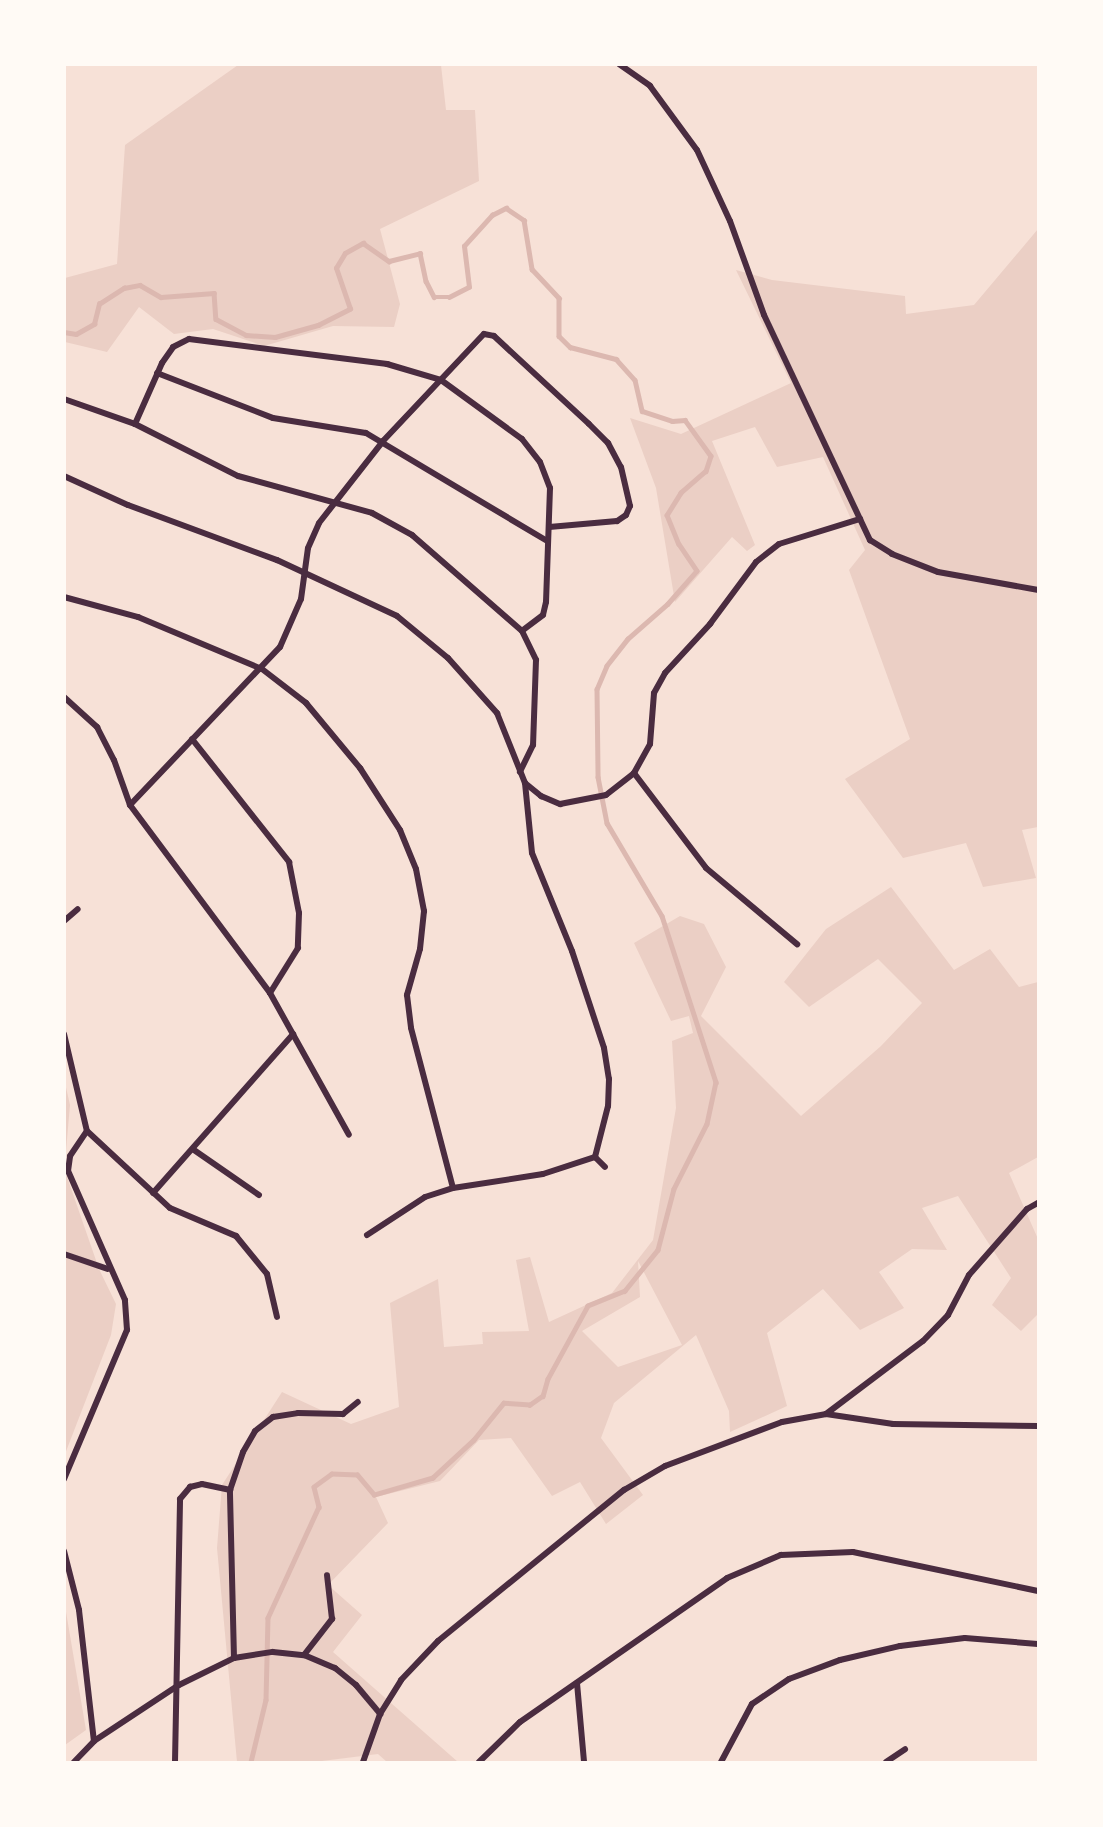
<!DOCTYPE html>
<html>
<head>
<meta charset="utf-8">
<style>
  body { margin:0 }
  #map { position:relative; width:1103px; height:1827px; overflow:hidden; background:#f7e1d7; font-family:"Noto Sans",sans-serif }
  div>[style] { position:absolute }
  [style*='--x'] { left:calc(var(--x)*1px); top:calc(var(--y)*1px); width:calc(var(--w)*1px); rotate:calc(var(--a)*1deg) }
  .green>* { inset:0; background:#ebcfc5 }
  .stream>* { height:4.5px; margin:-2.25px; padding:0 2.25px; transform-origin:2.25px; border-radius:2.25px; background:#dcb8b0 }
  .minor>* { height:6px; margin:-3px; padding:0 3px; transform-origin:3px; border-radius:3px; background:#4a2c40 }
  span { translate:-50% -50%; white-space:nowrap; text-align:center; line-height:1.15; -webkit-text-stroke:6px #fffaf5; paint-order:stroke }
  .frame { position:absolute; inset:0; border:66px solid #fffaf5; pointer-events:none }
</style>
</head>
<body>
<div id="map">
  <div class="green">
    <div style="clip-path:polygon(238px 65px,441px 65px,446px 110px,475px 110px,479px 181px,380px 229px,400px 304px,394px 327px,333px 326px,264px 346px,213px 329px,174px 334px,139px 307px,107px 352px,65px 342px,65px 278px,117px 264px,125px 145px)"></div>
    <div style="clip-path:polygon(1038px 229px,1038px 827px,1022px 830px,1036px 878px,983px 887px,966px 843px,903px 858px,845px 779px,910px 739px,849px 570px,865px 550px,823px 457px,777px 467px,755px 427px,712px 441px,755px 545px,747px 551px,732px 537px,675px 602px,656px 488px,630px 418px,681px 434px,791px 383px,736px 270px,772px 280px,905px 296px,906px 314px,974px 305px)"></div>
    <div style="clip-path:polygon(evenodd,891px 887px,954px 970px,990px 949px,1019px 987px,1038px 982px,1038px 1157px,1009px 1173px,1038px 1239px,1038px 1314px,1021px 1331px,992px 1305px,1011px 1278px,958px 1196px,922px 1208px,947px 1250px,912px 1249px,879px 1272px,904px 1308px,860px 1330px,823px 1289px,767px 1333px,787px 1406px,730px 1432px,729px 1411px,696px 1335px,614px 1403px,601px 1438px,643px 1495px,606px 1524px,580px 1482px,552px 1496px,511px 1438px,479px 1440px,440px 1481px,376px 1497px,388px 1523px,328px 1585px,362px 1615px,333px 1652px,458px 1762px,387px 1762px,378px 1754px,314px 1762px,237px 1762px,217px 1548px,222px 1485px,282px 1392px,351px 1424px,399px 1407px,390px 1303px,438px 1279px,444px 1347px,483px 1344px,482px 1332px,529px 1331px,516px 1260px,530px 1257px,549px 1322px,612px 1293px,653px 1240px,676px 1108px,672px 1041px,693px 1033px,689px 1016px,671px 1021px,634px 943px,680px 916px,704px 924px,726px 967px,701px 1016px,801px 1116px,881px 1046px,922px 1003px,878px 959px,809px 1007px,784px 982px,826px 929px,891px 887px,638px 1261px,682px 1345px,618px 1367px,582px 1331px,640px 1297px,638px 1261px)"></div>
    <div style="clip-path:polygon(65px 1083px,70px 1105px,65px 1162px)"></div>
    <div style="clip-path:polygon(65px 1171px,99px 1269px,116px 1304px,111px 1335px,65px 1454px)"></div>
    <div style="clip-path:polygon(64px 1600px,86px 1730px,65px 1745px,64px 1745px)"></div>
  </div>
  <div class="stream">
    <div style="--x:64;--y:332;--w:12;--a:9"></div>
    <div style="--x:76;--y:334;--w:21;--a:-29"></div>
    <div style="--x:94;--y:324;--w:21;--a:-76"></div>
    <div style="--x:99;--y:304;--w:30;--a:-33"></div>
    <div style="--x:124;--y:288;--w:16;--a:-11"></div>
    <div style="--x:140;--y:285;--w:24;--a:30"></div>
    <div style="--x:161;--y:297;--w:53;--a:-4.3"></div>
    <div style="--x:214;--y:293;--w:26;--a:86"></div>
    <div style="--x:216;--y:319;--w:34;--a:28"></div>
    <div style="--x:246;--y:335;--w:29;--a:4"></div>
    <div style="--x:275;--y:337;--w:45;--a:-15.6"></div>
    <div style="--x:318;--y:325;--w:36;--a:-27"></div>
    <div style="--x:350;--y:309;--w:43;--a:-108.9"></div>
    <div style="--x:336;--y:268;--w:17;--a:-59"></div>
    <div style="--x:345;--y:253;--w:21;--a:-29"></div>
    <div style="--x:363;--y:243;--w:32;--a:35"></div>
    <div style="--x:389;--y:261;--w:32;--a:-14"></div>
    <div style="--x:420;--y:253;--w:29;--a:78"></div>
    <div style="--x:426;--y:281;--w:18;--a:63"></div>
    <div style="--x:434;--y:297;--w:15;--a:0"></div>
    <div style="--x:449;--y:297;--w:22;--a:-27"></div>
    <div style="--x:469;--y:287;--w:41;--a:-97"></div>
    <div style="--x:464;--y:246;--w:42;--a:-47.9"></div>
    <div style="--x:492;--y:215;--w:16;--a:-27"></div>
    <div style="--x:506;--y:208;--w:22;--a:34"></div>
    <div style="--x:524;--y:220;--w:50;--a:80.7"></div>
    <div style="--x:532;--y:269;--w:40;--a:47"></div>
    <div style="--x:559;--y:298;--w:38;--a:90"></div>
    <div style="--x:559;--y:336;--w:16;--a:45"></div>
    <div style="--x:570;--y:347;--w:48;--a:14.6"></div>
    <div style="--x:616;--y:359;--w:28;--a:48"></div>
    <div style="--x:635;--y:380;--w:32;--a:77"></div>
    <div style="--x:642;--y:411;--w:32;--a:18"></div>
    <div style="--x:672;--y:421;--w:13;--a:-4"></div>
    <div style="--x:685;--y:420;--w:44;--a:54.2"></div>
    <div style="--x:711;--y:456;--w:16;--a:108"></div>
    <div style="--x:706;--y:471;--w:33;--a:139"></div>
    <div style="--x:681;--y:493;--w:26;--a:122"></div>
    <div style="--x:667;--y:515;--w:31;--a:68"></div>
    <div style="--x:679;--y:544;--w:32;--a:56"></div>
    <div style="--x:697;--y:571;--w:44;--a:131.3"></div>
    <div style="--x:668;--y:604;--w:53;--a:138.8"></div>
    <div style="--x:628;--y:639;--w:34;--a:128"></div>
    <div style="--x:607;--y:666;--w:25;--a:113"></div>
    <div style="--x:597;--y:689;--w:88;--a:89.3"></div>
    <div style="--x:598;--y:777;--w:47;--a:78.9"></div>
    <div style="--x:607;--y:823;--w:108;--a:59.4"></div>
    <div style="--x:662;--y:916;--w:175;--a:72"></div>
    <div style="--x:716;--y:1082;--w:43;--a:102.1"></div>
    <div style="--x:707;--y:1124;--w:73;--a:116.9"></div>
    <div style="--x:674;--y:1189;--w:63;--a:104.7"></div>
    <div style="--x:658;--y:1250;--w:53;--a:128.8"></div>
    <div style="--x:625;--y:1291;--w:40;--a:158"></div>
    <div style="--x:588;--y:1306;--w:83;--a:118.7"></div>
    <div style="--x:548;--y:1379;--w:18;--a:106"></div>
    <div style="--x:543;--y:1396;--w:16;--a:145"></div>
    <div style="--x:530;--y:1405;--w:26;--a:-176"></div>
    <div style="--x:504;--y:1403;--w:48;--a:129"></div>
    <div style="--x:474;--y:1440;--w:56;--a:137.2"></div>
    <div style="--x:433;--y:1478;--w:61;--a:163.9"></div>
    <div style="--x:374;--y:1495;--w:26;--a:-130"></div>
    <div style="--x:357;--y:1475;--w:25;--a:-178"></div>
    <div style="--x:332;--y:1474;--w:22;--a:144"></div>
    <div style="--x:314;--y:1487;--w:21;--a:76"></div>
    <div style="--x:319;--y:1507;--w:122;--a:114.7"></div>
    <div style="--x:268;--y:1618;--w:82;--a:91.4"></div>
    <div style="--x:266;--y:1700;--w:64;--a:103.6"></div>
  </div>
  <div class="minor">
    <div style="--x:619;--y:64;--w:38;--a:35"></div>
    <div style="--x:650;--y:86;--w:79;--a:53.7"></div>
    <div style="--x:697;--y:150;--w:78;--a:65.1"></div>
    <div style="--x:730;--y:221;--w:100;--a:70.1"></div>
    <div style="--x:764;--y:315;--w:249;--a:64.8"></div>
    <div style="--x:870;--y:540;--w:26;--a:32"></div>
    <div style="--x:892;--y:554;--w:49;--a:21.4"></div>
    <div style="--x:938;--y:572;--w:102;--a:10.2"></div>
    <div style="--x:157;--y:373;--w:124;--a:21.2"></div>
    <div style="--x:273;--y:418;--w:94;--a:9.2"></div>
    <div style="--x:366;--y:433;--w:211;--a:30.8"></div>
    <div style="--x:64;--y:399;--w:75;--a:19.4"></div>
    <div style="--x:135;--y:424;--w:115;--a:26.8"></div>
    <div style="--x:238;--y:476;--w:139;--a:15.4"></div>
    <div style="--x:372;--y:513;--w:46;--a:28.8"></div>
    <div style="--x:412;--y:535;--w:146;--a:41.1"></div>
    <div style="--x:522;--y:631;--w:32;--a:64"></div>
    <div style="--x:536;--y:660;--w:85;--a:92"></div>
    <div style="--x:533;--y:745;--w:30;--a:116"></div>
    <div style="--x:135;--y:424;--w:67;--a:-66.1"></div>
    <div style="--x:162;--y:363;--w:19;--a:-55"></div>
    <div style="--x:173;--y:347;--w:18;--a:-27"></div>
    <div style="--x:189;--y:339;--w:200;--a:7.2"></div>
    <div style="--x:387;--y:364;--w:56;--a:16.5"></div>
    <div style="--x:441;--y:380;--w:100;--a:36.1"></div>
    <div style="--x:522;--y:439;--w:29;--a:52"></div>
    <div style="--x:540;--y:462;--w:28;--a:69"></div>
    <div style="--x:550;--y:488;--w:114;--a:92"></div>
    <div style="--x:546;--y:602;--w:13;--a:103"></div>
    <div style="--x:543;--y:615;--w:26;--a:143"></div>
    <div style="--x:64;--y:476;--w:70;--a:24.4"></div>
    <div style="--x:128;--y:505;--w:159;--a:20.3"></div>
    <div style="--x:277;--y:560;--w:132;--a:25"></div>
    <div style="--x:397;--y:616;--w:66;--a:39.5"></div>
    <div style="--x:448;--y:658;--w:74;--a:48.3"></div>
    <div style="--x:497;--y:713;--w:75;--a:68.2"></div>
    <div style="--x:525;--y:783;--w:70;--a:84.3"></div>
    <div style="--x:532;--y:853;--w:106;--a:67.8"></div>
    <div style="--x:572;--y:951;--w:102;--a:71.7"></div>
    <div style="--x:604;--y:1048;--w:31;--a:81"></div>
    <div style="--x:609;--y:1079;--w:27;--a:92"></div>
    <div style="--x:608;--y:1106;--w:53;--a:104.3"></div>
    <div style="--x:595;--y:1157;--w:14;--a:45"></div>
    <div style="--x:64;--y:597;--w:77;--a:15.1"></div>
    <div style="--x:138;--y:617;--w:134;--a:22.8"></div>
    <div style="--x:262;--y:669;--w:56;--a:37.7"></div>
    <div style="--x:306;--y:703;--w:85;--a:50.3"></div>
    <div style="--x:360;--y:768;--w:74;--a:57.2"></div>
    <div style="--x:400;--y:830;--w:42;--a:67.7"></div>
    <div style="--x:416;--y:869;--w:43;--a:79.2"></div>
    <div style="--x:424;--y:911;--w:38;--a:96"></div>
    <div style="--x:420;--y:949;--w:48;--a:105.8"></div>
    <div style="--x:407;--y:995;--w:33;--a:83"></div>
    <div style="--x:411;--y:1028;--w:165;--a:75.3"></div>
    <div style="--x:64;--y:697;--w:45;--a:42.3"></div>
    <div style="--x:97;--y:727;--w:37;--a:63"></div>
    <div style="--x:114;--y:760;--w:48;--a:70.4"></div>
    <div style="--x:130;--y:805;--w:234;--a:53.3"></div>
    <div style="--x:270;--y:993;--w:162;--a:60.9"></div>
    <div style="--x:192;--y:739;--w:157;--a:51.7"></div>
    <div style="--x:289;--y:862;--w:52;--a:78.9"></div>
    <div style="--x:299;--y:913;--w:35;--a:92"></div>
    <div style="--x:298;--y:948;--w:53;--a:121.9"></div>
    <div style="--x:634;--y:773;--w:119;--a:52.8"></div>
    <div style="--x:706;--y:868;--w:119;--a:39.9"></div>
    <div style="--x:525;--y:783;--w:21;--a:39"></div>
    <div style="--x:541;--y:796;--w:21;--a:23"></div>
    <div style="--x:560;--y:804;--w:47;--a:-11.1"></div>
    <div style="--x:606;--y:795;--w:36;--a:-38"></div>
    <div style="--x:634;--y:773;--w:33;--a:-61"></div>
    <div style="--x:650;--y:744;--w:51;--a:-85.5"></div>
    <div style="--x:654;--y:693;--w:23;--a:-61"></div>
    <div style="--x:665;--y:673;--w:67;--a:-47.4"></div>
    <div style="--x:710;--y:624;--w:77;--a:-53.4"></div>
    <div style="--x:756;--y:562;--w:29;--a:-38"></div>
    <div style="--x:779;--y:544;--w:85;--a:-17.2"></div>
    <div style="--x:130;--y:805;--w:218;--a:-46.5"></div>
    <div style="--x:280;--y:647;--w:52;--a:-66.4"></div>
    <div style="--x:301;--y:599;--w:51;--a:-82.2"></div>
    <div style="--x:308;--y:548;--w:27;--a:-66"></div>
    <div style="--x:319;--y:523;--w:104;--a:-52"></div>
    <div style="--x:383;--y:441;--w:147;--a:-46.7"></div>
    <div style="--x:484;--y:334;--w:10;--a:11"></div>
    <div style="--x:494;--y:336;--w:129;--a:42.8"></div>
    <div style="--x:589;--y:424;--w:27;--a:45"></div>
    <div style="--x:608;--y:443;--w:27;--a:62"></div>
    <div style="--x:621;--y:467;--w:40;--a:77"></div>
    <div style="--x:630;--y:506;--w:10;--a:114"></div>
    <div style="--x:626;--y:515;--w:11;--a:146"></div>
    <div style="--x:617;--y:521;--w:68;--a:175"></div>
    <div style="--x:64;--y:921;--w:18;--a:-41"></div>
    <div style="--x:64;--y:1034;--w:100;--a:76.7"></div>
    <div style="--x:87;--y:1131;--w:113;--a:42.9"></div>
    <div style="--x:170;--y:1208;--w:72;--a:23"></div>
    <div style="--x:236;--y:1236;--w:49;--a:50.8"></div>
    <div style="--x:267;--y:1274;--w:44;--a:76.9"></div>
    <div style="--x:194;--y:1150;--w:79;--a:34.7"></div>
    <div style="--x:153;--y:1193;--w:212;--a:-48.6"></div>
    <div style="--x:367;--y:1235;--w:69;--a:-33.2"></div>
    <div style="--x:425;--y:1197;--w:29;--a:-18"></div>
    <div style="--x:453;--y:1188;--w:91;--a:-8.8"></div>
    <div style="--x:543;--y:1174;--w:55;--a:-18.1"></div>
    <div style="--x:64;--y:1254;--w:46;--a:18.8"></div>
    <div style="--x:826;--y:1414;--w:121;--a:-37"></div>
    <div style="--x:923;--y:1341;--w:36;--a:-46"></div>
    <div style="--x:948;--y:1315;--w:45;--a:-62.3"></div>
    <div style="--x:969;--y:1275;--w:88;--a:-48.7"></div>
    <div style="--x:1027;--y:1209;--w:13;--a:-29"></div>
    <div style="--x:64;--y:1479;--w:162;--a:-67.1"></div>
    <div style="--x:127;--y:1330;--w:30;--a:-94"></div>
    <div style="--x:125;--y:1300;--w:141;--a:-113.8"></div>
    <div style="--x:68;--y:1171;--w:15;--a:-82"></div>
    <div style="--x:70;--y:1156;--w:30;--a:-56"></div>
    <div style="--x:64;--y:1551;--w:61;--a:75.7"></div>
    <div style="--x:79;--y:1610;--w:132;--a:83.5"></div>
    <div style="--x:304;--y:1655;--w:46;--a:-52.1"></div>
    <div style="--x:332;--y:1619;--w:44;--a:-96.5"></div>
    <div style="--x:234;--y:1658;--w:168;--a:-91.4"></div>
    <div style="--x:230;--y:1490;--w:40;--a:-71.1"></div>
    <div style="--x:243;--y:1452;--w:24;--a:-60"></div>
    <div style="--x:255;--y:1431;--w:23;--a:-38"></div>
    <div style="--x:273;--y:1417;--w:25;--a:-9"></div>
    <div style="--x:298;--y:1413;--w:45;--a:1.3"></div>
    <div style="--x:343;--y:1414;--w:19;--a:-39"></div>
    <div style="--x:577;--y:1683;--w:79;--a:84.9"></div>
    <div style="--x:74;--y:1762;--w:29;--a:-46"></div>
    <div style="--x:94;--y:1741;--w:102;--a:-33.4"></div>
    <div style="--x:179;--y:1685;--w:61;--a:-26.1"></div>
    <div style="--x:234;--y:1658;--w:39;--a:-9"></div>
    <div style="--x:273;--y:1652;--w:31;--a:6"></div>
    <div style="--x:304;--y:1655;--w:34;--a:23"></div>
    <div style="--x:335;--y:1668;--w:27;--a:39"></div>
    <div style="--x:356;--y:1685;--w:38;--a:50"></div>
    <div style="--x:175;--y:1762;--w:263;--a:-88.9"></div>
    <div style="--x:180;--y:1499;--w:16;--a:-50"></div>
    <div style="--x:190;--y:1487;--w:12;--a:-14"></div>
    <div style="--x:202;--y:1484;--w:29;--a:12"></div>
    <div style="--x:363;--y:1762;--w:51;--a:-70.5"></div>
    <div style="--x:380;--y:1714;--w:40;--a:-58"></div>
    <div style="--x:401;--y:1680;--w:54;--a:-46.5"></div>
    <div style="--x:438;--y:1641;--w:240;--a:-39.1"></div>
    <div style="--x:624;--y:1490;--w:48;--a:-30.3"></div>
    <div style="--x:665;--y:1466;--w:125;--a:-20.6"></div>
    <div style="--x:782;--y:1422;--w:45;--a:-10.3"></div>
    <div style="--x:826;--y:1414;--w:68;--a:8.5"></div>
    <div style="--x:893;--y:1424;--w:145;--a:0.8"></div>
    <div style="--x:479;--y:1762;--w:57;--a:-44.3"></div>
    <div style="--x:520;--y:1722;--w:252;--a:-34.8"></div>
    <div style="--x:727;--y:1578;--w:59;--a:-23.1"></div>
    <div style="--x:781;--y:1555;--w:72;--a:-2.4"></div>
    <div style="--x:853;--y:1552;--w:189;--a:11.9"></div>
    <div style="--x:721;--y:1762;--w:66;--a:-61.9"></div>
    <div style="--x:752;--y:1704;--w:45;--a:-34"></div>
    <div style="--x:789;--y:1679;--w:54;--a:-20.4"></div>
    <div style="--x:840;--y:1660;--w:62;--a:-13.1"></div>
    <div style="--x:900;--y:1646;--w:65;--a:-7"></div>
    <div style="--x:965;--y:1638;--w:73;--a:4.7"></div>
    <div style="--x:886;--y:1762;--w:23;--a:-34"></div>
  </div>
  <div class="frame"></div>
</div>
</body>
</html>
